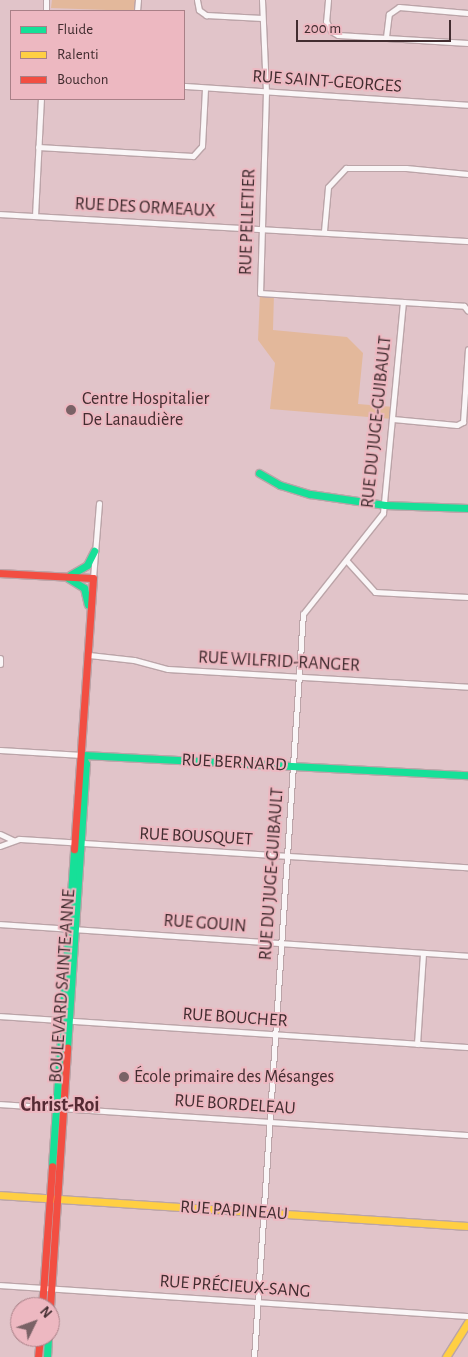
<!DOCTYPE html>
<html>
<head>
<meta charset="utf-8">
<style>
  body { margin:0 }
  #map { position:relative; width:468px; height:1357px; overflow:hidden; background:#e1c4c9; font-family:"Alegreya Sans",sans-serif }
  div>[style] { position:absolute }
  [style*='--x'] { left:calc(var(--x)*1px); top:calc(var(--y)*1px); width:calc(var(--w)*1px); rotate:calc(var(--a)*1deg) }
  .green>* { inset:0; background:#e3b89b }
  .roads { filter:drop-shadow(1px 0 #bba4a8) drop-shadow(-1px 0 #bba4a8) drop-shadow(0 1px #bba4a8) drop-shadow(0 -1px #bba4a8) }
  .street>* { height:5px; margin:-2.5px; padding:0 2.5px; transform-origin:2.5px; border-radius:2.5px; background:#faf6f7 }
  .fast>* { height:7px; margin:-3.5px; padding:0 3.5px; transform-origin:3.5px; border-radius:3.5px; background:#16e098 }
  .slow>* { height:7px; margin:-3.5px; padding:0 3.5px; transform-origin:3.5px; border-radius:3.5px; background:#ffcf43 }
  .jam>* { height:7px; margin:-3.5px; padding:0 3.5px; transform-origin:3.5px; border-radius:3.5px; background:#f24e42 }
  .dots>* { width:14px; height:14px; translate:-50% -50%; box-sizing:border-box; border:2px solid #edb8c1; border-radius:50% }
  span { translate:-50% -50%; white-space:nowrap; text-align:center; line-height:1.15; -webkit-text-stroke:4px #edb8c1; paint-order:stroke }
  .street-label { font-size:18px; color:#422d30 }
  .poi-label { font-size:18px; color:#422d30 }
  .left { translate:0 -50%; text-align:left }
  .quarter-label { font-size:20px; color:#552b34; font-weight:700 }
  .legend { position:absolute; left:10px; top:10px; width:175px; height:90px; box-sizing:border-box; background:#edb8c1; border:1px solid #a98087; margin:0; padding:6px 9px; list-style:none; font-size:15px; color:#422d30 }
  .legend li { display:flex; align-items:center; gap:10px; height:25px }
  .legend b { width:25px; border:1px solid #a98087 }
  .north { position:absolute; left:10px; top:1297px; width:50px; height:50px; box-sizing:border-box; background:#edb8c1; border:1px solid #a98087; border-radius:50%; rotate:48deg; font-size:14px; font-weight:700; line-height:20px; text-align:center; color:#422d30 }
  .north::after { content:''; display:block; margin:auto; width:18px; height:22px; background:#7a6266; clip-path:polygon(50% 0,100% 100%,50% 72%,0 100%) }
  .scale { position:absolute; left:296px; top:20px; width:155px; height:22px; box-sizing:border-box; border:2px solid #422d30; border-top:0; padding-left:6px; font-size:15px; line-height:18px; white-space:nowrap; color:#422d30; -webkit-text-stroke:4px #edb8c1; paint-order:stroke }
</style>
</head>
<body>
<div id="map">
  <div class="green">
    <div style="clip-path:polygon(52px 0,136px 0,135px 11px,51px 8px)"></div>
    <div style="clip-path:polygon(260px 293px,274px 294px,273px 330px,347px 337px,363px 353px,358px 404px,394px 407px,393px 419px,270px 409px,275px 363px,258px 340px)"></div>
  </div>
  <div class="roads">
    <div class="street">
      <div style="--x:197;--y:0;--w:10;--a:79"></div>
      <div style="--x:199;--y:10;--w:9;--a:36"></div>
      <div style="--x:206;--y:15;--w:56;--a:3.1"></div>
      <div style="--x:262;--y:0;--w:92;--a:87.5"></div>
      <div style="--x:266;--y:92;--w:201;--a:91.7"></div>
      <div style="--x:260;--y:293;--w:204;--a:3.6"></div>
      <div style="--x:464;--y:306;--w:6;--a:51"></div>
      <div style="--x:328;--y:0;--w:21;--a:95"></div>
      <div style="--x:326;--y:21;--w:11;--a:63"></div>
      <div style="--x:331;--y:31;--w:8;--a:30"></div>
      <div style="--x:338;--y:35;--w:130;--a:3.5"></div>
      <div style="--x:46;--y:11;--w:11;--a:-90"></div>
      <div style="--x:137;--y:11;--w:11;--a:-85"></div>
      <div style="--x:386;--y:37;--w:23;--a:-83"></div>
      <div style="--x:389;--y:14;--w:12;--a:-35"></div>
      <div style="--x:399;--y:7;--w:69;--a:5"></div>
      <div style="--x:184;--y:86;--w:285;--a:3.8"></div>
      <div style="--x:38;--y:147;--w:155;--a:3.3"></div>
      <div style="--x:193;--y:156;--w:13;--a:-48"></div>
      <div style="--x:202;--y:146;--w:58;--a:-87"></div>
      <div style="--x:0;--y:214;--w:469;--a:3.3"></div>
      <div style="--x:35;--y:216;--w:117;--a:-87.1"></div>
      <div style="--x:324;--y:231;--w:44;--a:-84.8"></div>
      <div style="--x:328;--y:187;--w:26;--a:-47"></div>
      <div style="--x:346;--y:168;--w:60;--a:0"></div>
      <div style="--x:406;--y:168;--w:62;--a:5.5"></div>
      <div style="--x:393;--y:419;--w:64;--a:5.4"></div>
      <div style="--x:457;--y:425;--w:7;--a:-27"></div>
      <div style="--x:463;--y:422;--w:73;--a:-86.1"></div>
      <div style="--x:346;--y:560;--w:43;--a:47.8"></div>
      <div style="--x:375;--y:592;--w:93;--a:3.1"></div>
      <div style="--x:93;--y:578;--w:75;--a:-85.4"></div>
      <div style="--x:89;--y:655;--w:45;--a:6.3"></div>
      <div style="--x:134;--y:660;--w:35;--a:15"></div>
      <div style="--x:168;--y:669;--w:301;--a:3.4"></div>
      <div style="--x:0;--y:658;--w:6;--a:90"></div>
      <div style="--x:0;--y:750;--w:82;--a:3.5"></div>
      <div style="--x:0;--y:834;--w:14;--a:25"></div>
      <div style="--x:0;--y:846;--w:20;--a:-20"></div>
      <div style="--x:19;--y:839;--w:450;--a:3.6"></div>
      <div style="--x:0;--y:924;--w:469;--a:3.9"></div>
      <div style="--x:0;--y:1016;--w:469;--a:3.8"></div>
      <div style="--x:417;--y:1044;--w:91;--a:-86.2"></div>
      <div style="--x:0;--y:1104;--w:469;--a:3.8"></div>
      <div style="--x:0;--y:1285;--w:469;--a:3.8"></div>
      <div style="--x:254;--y:1357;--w:745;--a:-86.23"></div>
      <div style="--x:303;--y:614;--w:129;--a:-51.6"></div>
      <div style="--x:383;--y:513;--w:212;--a:-84.6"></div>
    </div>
    <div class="fast">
      <div style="--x:259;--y:473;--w:24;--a:30"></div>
      <div style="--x:280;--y:485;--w:31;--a:17"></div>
      <div style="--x:310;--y:494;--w:76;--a:8.3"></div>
      <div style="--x:385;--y:505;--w:83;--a:2.1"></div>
      <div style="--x:70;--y:575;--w:20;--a:-30"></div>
      <div style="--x:87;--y:565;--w:16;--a:-63"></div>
      <div style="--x:68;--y:578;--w:19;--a:32"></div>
      <div style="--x:84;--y:588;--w:17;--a:77"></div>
      <div style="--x:82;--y:755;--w:387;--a:3"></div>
      <div style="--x:67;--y:1048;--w:285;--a:-86.2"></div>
      <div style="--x:86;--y:764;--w:10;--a:-114"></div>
      <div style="--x:52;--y:1166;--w:318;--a:-86"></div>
      <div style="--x:47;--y:1357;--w:20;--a:-87"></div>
    </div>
    <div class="slow">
      <div style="--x:0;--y:1195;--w:469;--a:3.8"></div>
      <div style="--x:446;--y:1357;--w:41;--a:-57.8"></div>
    </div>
    <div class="jam">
      <div style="--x:0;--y:573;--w:93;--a:3.1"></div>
      <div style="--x:93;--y:578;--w:272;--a:94"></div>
      <div style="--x:42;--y:1307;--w:141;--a:-85.9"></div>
      <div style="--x:50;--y:1307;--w:260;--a:-86.2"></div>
      <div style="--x:38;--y:1357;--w:20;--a:-84"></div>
    </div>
  </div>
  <div class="dots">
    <div style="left:71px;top:410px;background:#7a6266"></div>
    <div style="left:124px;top:1077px;background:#7a6266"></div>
  </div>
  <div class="street-label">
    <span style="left:327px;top:82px;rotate:4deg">RUE SAINT-GEORGES</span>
    <span style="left:145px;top:208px;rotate:3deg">RUE DES ORMEAUX</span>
    <span style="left:248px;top:222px;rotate:-88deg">RUE PELLETIER</span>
    <span style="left:377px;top:422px;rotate:-84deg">RUE DU JUGE-GUIBAULT</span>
    <span style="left:279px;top:662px;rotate:3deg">RUE WILFRID-RANGER</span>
    <span style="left:234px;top:763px;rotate:3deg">RUE BERNARD</span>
    <span style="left:196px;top:837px;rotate:3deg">RUE BOUSQUET</span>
    <span style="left:272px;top:874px;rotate:-86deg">RUE DU JUGE-GUIBAULT</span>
    <span style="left:205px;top:924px;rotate:4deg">RUE GOUIN</span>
    <span style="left:63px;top:986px;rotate:-86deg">BOULEVARD SAINTE-ANNE</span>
    <span style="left:235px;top:1018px;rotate:4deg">RUE BOUCHER</span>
    <span style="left:235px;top:1105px;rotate:4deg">RUE BORDELEAU</span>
    <span style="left:234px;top:1211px;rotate:4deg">RUE PAPINEAU</span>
    <span style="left:235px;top:1287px;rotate:4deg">RUE PRÉCIEUX-SANG</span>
  </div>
  <div class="poi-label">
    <span class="left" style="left:82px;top:410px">Centre Hospitalier<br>De Lanaudière</span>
    <span class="left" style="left:134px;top:1077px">École primaire des Mésanges</span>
  </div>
  <div class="quarter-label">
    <span style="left:60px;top:1105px">Christ-Roi</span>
  </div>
  <ul class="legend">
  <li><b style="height:6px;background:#16e098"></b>Fluide</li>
  <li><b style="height:6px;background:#ffcf43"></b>Ralenti</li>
  <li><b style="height:6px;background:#f24e42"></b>Bouchon</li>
  </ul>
  <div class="north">N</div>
  <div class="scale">200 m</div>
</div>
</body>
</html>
